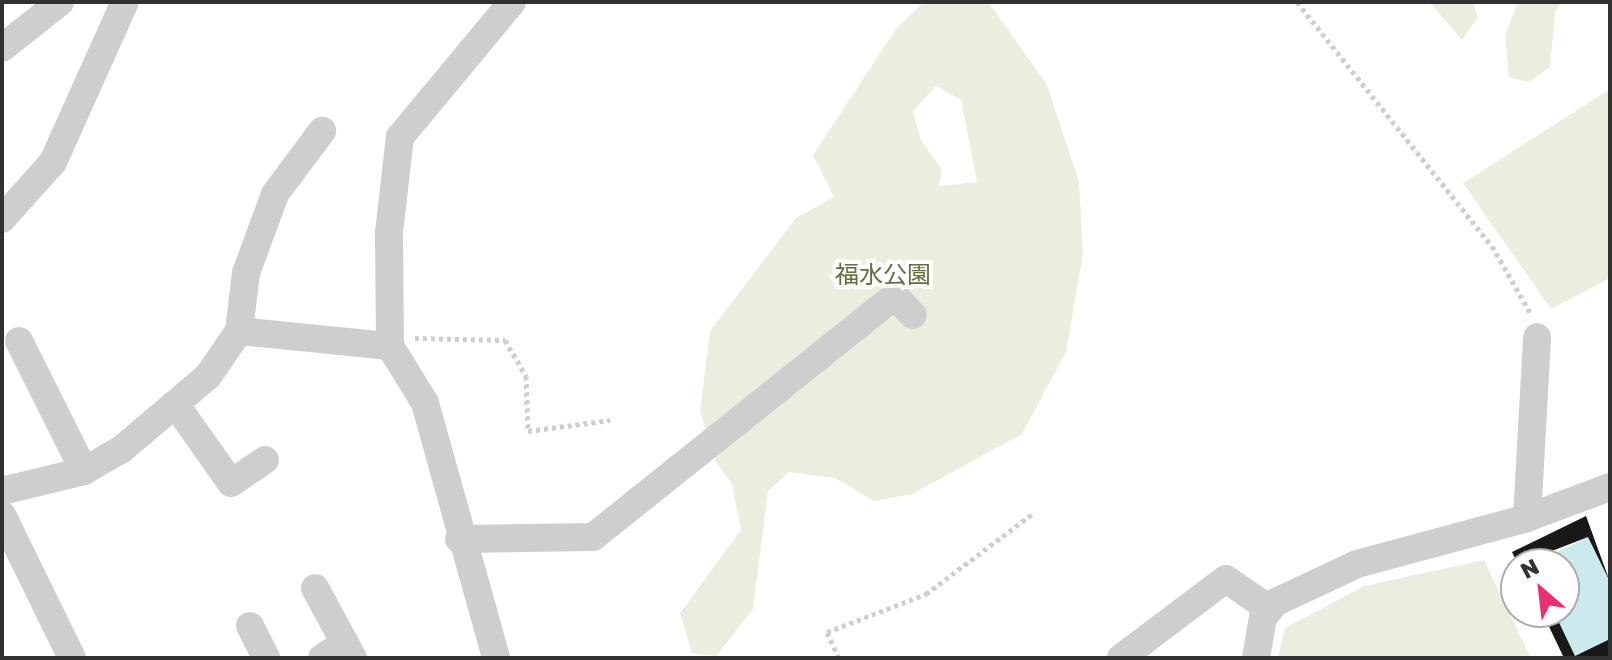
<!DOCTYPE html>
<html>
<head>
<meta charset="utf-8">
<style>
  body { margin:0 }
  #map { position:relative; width:1612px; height:660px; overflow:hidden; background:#fff; font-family:"Golos Text","Noto Sans JP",sans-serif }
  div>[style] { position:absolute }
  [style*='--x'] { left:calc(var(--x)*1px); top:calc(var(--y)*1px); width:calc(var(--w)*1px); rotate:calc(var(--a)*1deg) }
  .green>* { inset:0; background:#ebeede }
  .water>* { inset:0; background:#caeaee }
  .building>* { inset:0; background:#181818 }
  .path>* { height:5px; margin-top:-2.5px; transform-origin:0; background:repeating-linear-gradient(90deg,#cecece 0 4px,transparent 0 8px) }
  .street>* { height:28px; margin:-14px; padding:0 14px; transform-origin:14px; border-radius:14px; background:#cecece }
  span { translate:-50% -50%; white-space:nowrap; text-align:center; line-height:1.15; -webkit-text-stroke:8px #fff; paint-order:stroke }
  .park-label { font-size:24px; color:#626e3c }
  .frame { position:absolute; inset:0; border:4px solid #313131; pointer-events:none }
  .north { position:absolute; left:1500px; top:548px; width:80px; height:80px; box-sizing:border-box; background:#fff; border:2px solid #adadad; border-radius:50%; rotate:332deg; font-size:22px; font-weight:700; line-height:32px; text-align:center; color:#313131 }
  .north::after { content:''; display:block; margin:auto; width:28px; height:36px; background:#eb2f71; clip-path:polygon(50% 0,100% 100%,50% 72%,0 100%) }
</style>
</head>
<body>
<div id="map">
  <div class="green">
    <div style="clip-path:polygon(evenodd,924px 2px,990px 4px,1047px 85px,1079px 182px,1083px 254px,1066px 352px,1022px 434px,912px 494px,874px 501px,835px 478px,789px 472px,768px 491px,753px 609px,716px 656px,692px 653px,680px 613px,741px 530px,732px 484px,716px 462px,700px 411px,710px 331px,796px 218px,834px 197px,813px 155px,896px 29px,924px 2px,936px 86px,961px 100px,977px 182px,939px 186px,942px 170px,921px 140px,913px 111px,936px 86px)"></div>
    <div style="clip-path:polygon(1429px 2px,1473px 2px,1478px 17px,1462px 40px)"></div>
    <div style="clip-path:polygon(1518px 2px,1562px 2px,1555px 12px,1550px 67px,1529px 82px,1509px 77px,1505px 35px)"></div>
    <div style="clip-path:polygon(1610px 89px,1610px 278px,1551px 309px,1463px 183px)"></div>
    <div style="clip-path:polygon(1484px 560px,1531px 658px,1278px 658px,1285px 628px,1364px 586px)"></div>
  </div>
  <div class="water">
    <div style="clip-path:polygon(1588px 537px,1610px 582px,1610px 639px,1575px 656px,1554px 612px,1564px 612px,1564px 564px,1533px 564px)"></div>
  </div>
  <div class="building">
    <div style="clip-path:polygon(1586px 516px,1610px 582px,1588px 537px,1518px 564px,1512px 552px)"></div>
    <div style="clip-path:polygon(1542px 612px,1554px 612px,1575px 656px,1610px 639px,1610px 658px,1564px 658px)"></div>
  </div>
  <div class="path">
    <div style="--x:1297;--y:2;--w:312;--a:51.4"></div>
    <div style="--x:1492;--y:246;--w:78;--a:60.2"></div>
    <div style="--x:415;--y:338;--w:90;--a:1.3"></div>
    <div style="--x:505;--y:340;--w:42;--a:59.7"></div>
    <div style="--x:526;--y:376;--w:55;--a:87.9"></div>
    <div style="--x:528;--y:431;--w:83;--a:-7.6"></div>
    <div style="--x:839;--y:658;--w:29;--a:-115"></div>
    <div style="--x:827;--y:632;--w:106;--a:-21"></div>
    <div style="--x:926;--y:594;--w:133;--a:-37"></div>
  </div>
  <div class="street">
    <div style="--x:2;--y:48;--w:74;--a:-38.4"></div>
    <div style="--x:2;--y:219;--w:76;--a:-48.2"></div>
    <div style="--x:53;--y:162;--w:175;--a:-65.8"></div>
    <div style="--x:239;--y:331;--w:58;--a:-83.1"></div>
    <div style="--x:246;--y:273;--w:84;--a:-69.8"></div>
    <div style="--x:275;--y:194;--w:79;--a:-53.3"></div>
    <div style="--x:19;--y:341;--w:145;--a:63.4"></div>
    <div style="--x:390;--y:346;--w:113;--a:-90.5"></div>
    <div style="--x:389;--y:233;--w:97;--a:-83.5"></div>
    <div style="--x:400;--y:137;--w:175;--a:-50.3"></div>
    <div style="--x:176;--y:405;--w:95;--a:54.8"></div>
    <div style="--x:231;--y:483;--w:41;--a:-34.1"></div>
    <div style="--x:2;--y:491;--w:84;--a:-13.7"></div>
    <div style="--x:84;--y:471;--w:44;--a:-30.1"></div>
    <div style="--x:122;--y:449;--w:113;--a:-40.3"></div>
    <div style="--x:208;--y:376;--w:55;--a:-55.4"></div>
    <div style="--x:239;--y:331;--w:152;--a:5.7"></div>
    <div style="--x:390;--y:346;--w:67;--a:58.4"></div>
    <div style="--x:425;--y:403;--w:265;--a:74.4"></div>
    <div style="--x:2;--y:515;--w:159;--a:63.9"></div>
    <div style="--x:1527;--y:518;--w:181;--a:-86.8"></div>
    <div style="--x:459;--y:539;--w:134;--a:-0.9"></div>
    <div style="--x:593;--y:537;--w:386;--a:-38.6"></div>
    <div style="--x:895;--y:296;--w:26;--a:47"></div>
    <div style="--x:315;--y:588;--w:80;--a:61.5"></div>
    <div style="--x:250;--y:626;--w:36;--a:63"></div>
    <div style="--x:322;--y:658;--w:27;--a:-33"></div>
    <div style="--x:1121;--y:658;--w:131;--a:-37"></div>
    <div style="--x:1226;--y:579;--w:51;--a:34.6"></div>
    <div style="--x:1256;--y:658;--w:42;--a:-80.3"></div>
    <div style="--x:1263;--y:617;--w:20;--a:-49"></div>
    <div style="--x:1276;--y:602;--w:89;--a:-25.1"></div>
    <div style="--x:1357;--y:564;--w:176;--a:-15.1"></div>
    <div style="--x:1527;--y:518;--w:89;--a:-20.5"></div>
  </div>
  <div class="park-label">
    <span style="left:883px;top:274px">福水公園</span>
  </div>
  <div class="frame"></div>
  <div class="north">N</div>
</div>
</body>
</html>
